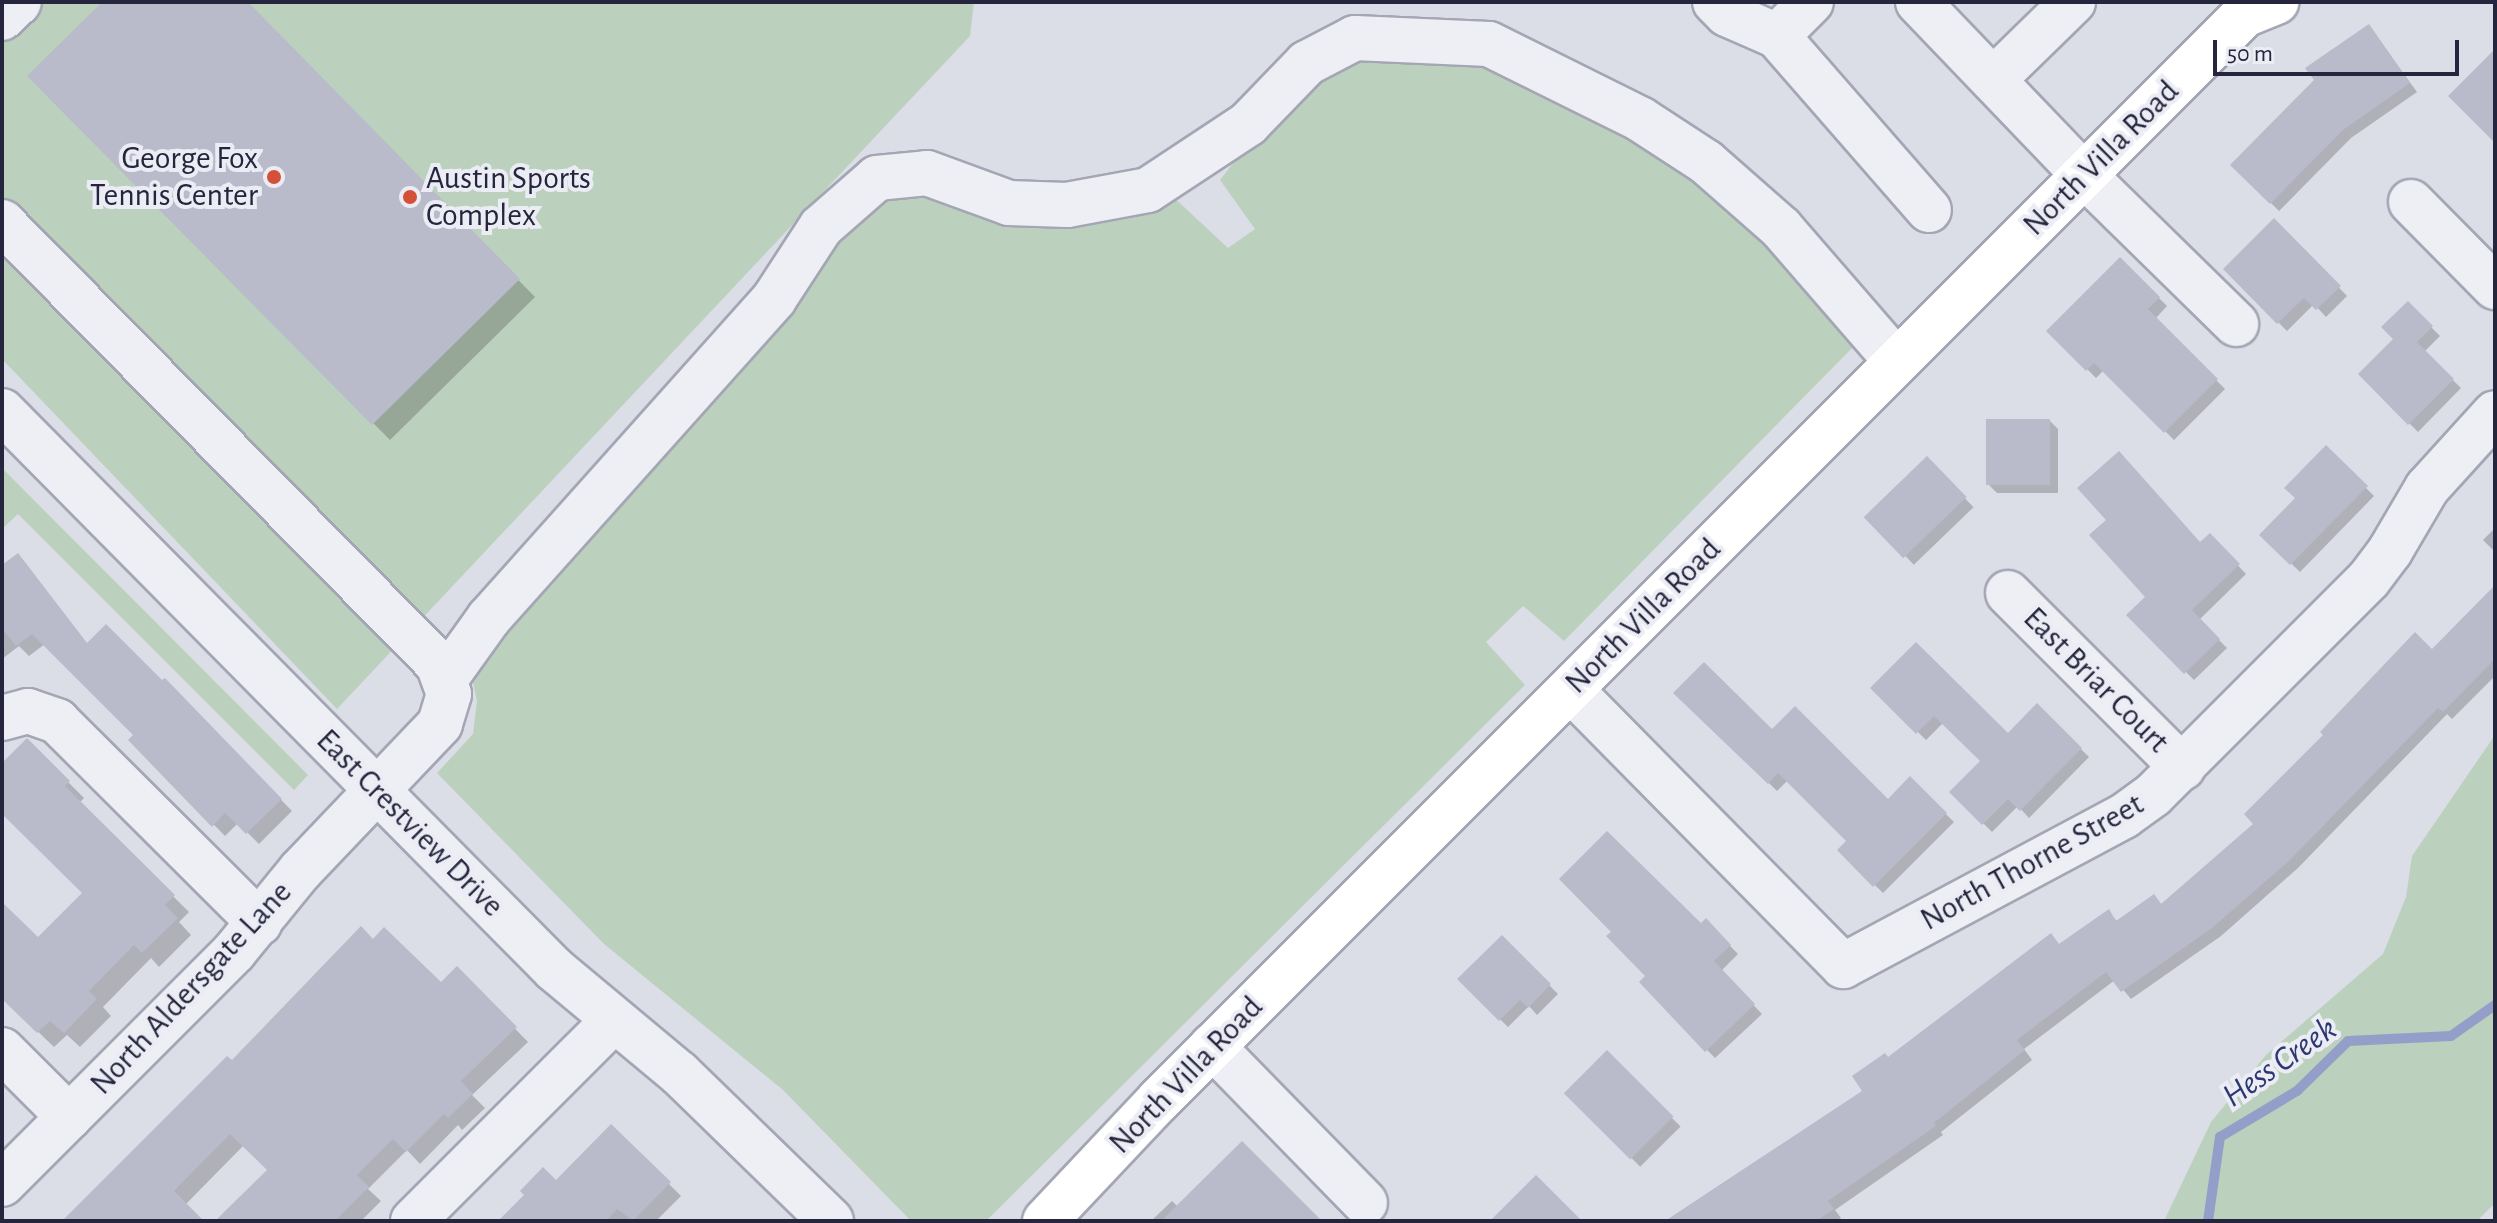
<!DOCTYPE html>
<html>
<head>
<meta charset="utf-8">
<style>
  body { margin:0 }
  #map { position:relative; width:2497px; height:1223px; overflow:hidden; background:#dbdde7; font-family:"Alegreya Sans",sans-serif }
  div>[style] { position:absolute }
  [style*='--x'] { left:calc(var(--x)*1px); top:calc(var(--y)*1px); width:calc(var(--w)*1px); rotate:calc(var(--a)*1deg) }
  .green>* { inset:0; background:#bcd1bd }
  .shadow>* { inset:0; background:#0003; transform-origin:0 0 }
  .stream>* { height:10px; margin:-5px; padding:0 5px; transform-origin:5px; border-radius:5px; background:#949ec9 }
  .building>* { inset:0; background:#b9baca; transform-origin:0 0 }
  .roads { filter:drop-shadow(2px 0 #a4a6b4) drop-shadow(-2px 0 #a4a6b4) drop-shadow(0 2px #a4a6b4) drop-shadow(0 -2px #a4a6b4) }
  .minor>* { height:44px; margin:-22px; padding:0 22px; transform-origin:22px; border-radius:22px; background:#eeeff5 }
  .major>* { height:44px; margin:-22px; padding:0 22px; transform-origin:22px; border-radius:22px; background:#fff }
  .dots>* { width:22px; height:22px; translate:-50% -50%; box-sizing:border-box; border:4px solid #ebecf4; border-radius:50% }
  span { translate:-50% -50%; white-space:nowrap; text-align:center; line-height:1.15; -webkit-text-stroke:8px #ebecf4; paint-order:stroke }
  .street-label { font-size:32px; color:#25263d }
  .poi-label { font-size:32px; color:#25263d }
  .right { translate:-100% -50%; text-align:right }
  .left { translate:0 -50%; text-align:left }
  .water-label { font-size:34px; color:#2d3873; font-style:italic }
  .frame { position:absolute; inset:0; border:4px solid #25263d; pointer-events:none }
  .scale { position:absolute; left:2213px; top:40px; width:246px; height:36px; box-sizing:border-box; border:4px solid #25263d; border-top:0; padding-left:10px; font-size:24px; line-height:28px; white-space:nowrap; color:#25263d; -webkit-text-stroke:6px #ebecf4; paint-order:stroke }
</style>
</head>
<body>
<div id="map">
  <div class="green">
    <div style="clip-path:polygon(2px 2px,974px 2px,970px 36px,337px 709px,2px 359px)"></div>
    <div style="clip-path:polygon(1454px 47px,1608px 114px,1770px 231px,1858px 342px,1564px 641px,1523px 606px,1486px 642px,1525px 685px,986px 1221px,911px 1221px,783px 1090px,604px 944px,437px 773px,473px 734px,477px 701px,472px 678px,498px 621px,871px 194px,1169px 193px,1228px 248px,1255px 229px,1220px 180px,1260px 128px,1337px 56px)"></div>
    <div style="clip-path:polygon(2px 468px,308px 775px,294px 790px,18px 514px,2px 529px)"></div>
    <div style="clip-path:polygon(2495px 735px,2495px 1203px,2477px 1221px,2164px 1221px,2211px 1122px,2266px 1055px,2383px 954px,2406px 897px,2412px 856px)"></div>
  </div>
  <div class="shadow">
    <div style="clip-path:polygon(105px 2px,245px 2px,535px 297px,390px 440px,29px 76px)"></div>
    <div style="clip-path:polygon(2369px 26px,2417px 92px,2351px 138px,2279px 211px,2233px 165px)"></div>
    <div style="clip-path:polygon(2274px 221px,2347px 296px,2326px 317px,2314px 304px,2287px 331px,2225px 269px)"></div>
    <div style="clip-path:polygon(2120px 259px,2167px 306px,2155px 319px,2225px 389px,2174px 440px,2104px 370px,2096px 378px,2049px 331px)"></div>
    <div style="clip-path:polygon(2408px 304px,2440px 336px,2424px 352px,2461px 388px,2418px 432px,2360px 374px,2396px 339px)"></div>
    <div style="clip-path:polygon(2050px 421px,2058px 429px,2058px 493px,1997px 493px,1988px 484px)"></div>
    <div style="clip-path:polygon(2326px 448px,2374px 496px,2300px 572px,2262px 535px,2297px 499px)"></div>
    <div style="left:1927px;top:459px;width:67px;height:83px;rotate:46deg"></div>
    <div style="clip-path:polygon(2495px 528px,2495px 552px,2483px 540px)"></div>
    <div style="clip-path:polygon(2210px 536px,2246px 574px,2199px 620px,2227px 648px,2194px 680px,2129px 615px)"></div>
    <div style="clip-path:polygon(18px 555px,88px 645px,162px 683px,165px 681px,292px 811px,259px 844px,238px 823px,225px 836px,131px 740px,136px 735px,45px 644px,29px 656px,19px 646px,2px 659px,2px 567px)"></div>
    <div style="clip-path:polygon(2495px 588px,2495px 676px,2452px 719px,2447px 714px,2298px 868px,2221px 936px,2131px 999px,2115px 980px,2024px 1049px,2032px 1060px,1941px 1132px,1943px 1135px,1835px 1210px,1841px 1218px,1836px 1221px,1697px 1221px,1864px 1091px,1889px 1059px,2108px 912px,2118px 922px,2154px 896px,2163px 906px,2256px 824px)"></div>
    <div style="clip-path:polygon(1873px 688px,2008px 736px,2037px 706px,2089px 757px,2029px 818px,2018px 806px,1992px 832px,1952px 792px,1983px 761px,1943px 723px,1926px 740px)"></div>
    <div style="clip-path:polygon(1676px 693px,1772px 732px,1888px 802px,1910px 779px,1954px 822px,1883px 893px,1839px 850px,1849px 841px,1788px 780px,1777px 791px)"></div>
    <div style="clip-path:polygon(27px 741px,84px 798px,79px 803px,189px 912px,179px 922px,191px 935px,159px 967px,151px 958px,103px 1007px,111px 1016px,80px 1047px,67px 1035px,54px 1047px,2px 997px,2px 905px,38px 940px,85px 893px,2px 811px,2px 766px)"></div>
    <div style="clip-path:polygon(1706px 921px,1738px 954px,1721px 971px,1762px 1014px,1715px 1058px,1641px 982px,1648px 976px,1613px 932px,1701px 926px)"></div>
    <div style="clip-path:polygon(1502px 938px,1558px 994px,1537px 1015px,1529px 1006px,1508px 1027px,1460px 979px)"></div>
    <div style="clip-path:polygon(373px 942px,441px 985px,457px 969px,528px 1042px,472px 1095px,485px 1108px,462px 1130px,458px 1125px,420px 1164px,407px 1150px,368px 1189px,381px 1201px,361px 1221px,218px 1221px,269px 1170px,244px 1145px,185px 1205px,201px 1221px,65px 1221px,232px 1063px)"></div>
    <div style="left:1607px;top:1053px;width:104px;height:57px;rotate:45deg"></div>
    <div style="clip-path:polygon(611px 1126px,681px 1196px,656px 1221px,500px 1221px,556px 1183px)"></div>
    <div style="clip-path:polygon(1172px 1201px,1178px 1207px,1321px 1221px,1151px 1221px)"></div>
  </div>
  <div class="stream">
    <div style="--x:2208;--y:1221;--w:85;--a:-81.9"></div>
    <div style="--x:2220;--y:1137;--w:90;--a:-30.9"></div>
    <div style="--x:2297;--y:1091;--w:71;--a:-44.4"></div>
    <div style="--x:2348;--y:1041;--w:103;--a:-2.8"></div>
    <div style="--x:2451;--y:1036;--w:54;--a:-35.2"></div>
  </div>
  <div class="building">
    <div style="clip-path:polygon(102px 2px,248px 2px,520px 279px,372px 425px,27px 76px)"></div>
    <div style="clip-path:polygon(2369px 24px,2410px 83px,2343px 130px,2270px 204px,2230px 165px,2314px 80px,2305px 68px)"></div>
    <div style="clip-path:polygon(2495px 49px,2495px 143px,2448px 96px)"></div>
    <div style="clip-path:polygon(2274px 218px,2341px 286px,2316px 310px,2304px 298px,2277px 324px,2223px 269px)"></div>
    <div style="clip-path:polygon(2120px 257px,2160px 297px,2148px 309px,2218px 379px,2164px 433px,2094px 363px,2086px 371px,2046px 331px)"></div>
    <div style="clip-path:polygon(2408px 301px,2433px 326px,2417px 342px,2454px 379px,2408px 425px,2358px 374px,2393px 339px,2381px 327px)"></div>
    <div style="left:1986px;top:419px;width:64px;height:66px"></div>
    <div style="clip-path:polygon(2326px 445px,2368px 486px,2290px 565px,2259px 535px,2295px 498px,2284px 488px)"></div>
    <div style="clip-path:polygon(2119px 451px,2200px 542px,2210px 533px,2240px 564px,2192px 610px,2220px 639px,2184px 674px,2126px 615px,2145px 597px,2089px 535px,2106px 520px,2077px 488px)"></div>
    <div style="left:1927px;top:456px;width:57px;height:88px;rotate:46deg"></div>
    <div style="clip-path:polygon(18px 553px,87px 643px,106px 624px,162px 680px,165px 678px,282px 799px,246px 834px,225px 813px,212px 827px,128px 740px,133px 735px,32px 634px,16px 646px,2px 628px,2px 565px)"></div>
    <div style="clip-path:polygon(2495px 585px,2495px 659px,2443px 712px,2438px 708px,2290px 860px,2212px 928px,2121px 992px,2106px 972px,2017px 1040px,2025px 1050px,1934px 1123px,1936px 1126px,1828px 1201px,1834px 1209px,1816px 1221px,1665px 1221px,1862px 1091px,1852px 1076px,1885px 1053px,1888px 1057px,2051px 933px,2059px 944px,2109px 909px,2116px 921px,2154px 894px,2161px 904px,2253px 824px,2244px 814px,2323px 735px,2320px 732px,2415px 632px,2432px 649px)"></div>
    <div style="clip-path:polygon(1916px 642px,2008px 733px,2037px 703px,2082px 748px,2020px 811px,2008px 799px,1982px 825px,1949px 792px,1980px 761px,1934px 716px,1916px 734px,1870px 688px)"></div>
    <div style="clip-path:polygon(1704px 662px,1772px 729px,1795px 706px,1888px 799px,1910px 776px,1947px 813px,1873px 887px,1837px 850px,1846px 841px,1778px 773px,1768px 784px,1673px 693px)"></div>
    <div style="clip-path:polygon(27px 738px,70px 781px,65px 786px,175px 895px,165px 905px,178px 918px,142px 953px,134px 945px,89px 991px,97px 999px,64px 1033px,50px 1021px,37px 1033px,2px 999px,2px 902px,38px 937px,82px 893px,2px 814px,2px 763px)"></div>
    <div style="clip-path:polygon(1607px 831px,1701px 923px,1706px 918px,1731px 945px,1714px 961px,1755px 1004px,1705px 1052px,1639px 982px,1645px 976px,1606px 936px,1611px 932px,1559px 879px)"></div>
    <div style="clip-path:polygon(361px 926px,373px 939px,384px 927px,441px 982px,457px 966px,517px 1027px,461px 1081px,473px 1094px,448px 1118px,444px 1114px,406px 1152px,393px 1139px,357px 1175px,369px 1187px,335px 1221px,215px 1221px,267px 1170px,230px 1134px,174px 1191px,204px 1221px,62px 1221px,227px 1056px,232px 1060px)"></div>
    <div style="clip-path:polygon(1502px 935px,1551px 984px,1528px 1008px,1520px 1000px,1499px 1021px,1457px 979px)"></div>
    <div style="left:1607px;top:1050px;width:94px;height:61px;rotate:45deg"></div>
    <div style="clip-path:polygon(611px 1124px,671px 1182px,633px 1221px,617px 1209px,606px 1221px,498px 1221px,524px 1195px,520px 1191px,543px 1167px,556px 1180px)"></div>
    <div style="clip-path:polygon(1242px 1141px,1322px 1221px,1161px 1221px)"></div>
    <div style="clip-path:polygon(1536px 1175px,1582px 1221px,1490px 1221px)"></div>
  </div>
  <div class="roads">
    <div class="minor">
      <div style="--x:1715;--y:2;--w:17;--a:45"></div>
      <div style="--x:1727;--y:14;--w:55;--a:23.7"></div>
      <div style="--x:1777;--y:36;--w:48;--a:-45"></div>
      <div style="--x:1918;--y:2;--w:240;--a:46.2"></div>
      <div style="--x:2084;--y:175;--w:213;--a:44.4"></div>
      <div style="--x:2;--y:18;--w:23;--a:-43"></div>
      <div style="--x:1777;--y:36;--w:231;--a:48.9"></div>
      <div style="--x:1993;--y:80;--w:112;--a:-44.3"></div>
      <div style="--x:2411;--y:202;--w:120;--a:45.3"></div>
      <div style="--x:2;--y:222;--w:621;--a:45.39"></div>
      <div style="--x:438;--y:664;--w:32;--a:70"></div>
      <div style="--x:449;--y:694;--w:31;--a:107"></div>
      <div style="--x:440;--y:724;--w:203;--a:133.6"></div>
      <div style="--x:300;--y:871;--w:104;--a:129.2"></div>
      <div style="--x:234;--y:952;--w:328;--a:135"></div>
      <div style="--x:2;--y:411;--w:785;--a:45.31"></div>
      <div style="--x:554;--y:969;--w:163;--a:39.8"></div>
      <div style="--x:679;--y:1073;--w:212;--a:44.2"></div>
      <div style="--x:2008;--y:593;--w:247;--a:45"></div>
      <div style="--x:446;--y:678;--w:74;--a:-54.4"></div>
      <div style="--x:489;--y:618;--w:428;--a:-48.2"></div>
      <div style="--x:774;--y:299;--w:86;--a:-56.9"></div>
      <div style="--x:821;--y:227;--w:74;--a:-41.2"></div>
      <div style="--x:877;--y:178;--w:50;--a:-5.7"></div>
      <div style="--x:927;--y:173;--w:87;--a:20.1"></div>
      <div style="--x:1009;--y:203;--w:58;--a:2"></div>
      <div style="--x:1067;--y:205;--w:82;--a:-10.5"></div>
      <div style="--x:1148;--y:190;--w:120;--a:-33.4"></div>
      <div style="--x:1248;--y:124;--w:85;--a:-46"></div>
      <div style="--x:1307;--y:63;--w:54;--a:-27.5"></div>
      <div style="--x:1355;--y:38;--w:134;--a:2.6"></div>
      <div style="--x:1489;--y:44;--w:169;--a:26.4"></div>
      <div style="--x:1640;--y:119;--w:79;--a:33.1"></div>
      <div style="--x:1706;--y:162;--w:100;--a:41.3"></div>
      <div style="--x:1781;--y:228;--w:177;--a:49.1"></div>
      <div style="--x:1570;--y:689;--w:389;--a:45.4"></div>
      <div style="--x:1843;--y:966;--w:319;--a:-28.1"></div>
      <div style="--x:2124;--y:816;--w:36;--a:-36"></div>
      <div style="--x:2153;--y:795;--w:305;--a:-45"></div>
      <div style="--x:2369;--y:579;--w:35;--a:-53"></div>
      <div style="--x:2390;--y:551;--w:73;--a:-59.6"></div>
      <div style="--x:2427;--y:488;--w:101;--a:-47.8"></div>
      <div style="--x:2;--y:718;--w:27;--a:-15"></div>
      <div style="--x:28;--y:711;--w:31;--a:19"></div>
      <div style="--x:57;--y:721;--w:286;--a:44.9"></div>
      <div style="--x:1212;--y:1046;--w:219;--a:45.7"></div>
      <div style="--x:2;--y:1050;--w:95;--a:45"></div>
      <div style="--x:413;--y:1221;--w:284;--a:-45"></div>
    </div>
    <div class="major">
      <div style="--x:1045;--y:1221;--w:166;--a:-46.7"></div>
      <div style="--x:1159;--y:1100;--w:1534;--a:-45"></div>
      <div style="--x:2244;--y:15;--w:35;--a:-22"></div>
    </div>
  </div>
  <div class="dots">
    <div style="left:274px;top:177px;background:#d45039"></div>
    <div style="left:410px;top:197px;background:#d45039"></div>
  </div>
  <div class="street-label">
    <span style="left:2101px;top:158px;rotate:-45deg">North Villa Road</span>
    <span style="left:1643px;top:616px;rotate:-45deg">North Villa Road</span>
    <span style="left:2096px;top:680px;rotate:45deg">East Briar Court</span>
    <span style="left:410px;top:823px;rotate:45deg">East Crestview Drive</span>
    <span style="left:2032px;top:862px;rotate:-29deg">North Thorne Street</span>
    <span style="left:191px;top:988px;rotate:-47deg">North Aldersgate Lane</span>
    <span style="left:1186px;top:1075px;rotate:-46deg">North Villa Road</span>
  </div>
  <div class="poi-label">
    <span class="right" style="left:258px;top:177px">George Fox<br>Tennis Center</span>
    <span class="left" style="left:426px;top:197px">Austin Sports<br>Complex</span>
  </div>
  <div class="water-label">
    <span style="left:2280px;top:1063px;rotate:-35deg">Hess Creek</span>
  </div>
  <div class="frame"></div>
  <div class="scale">50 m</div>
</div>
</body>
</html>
